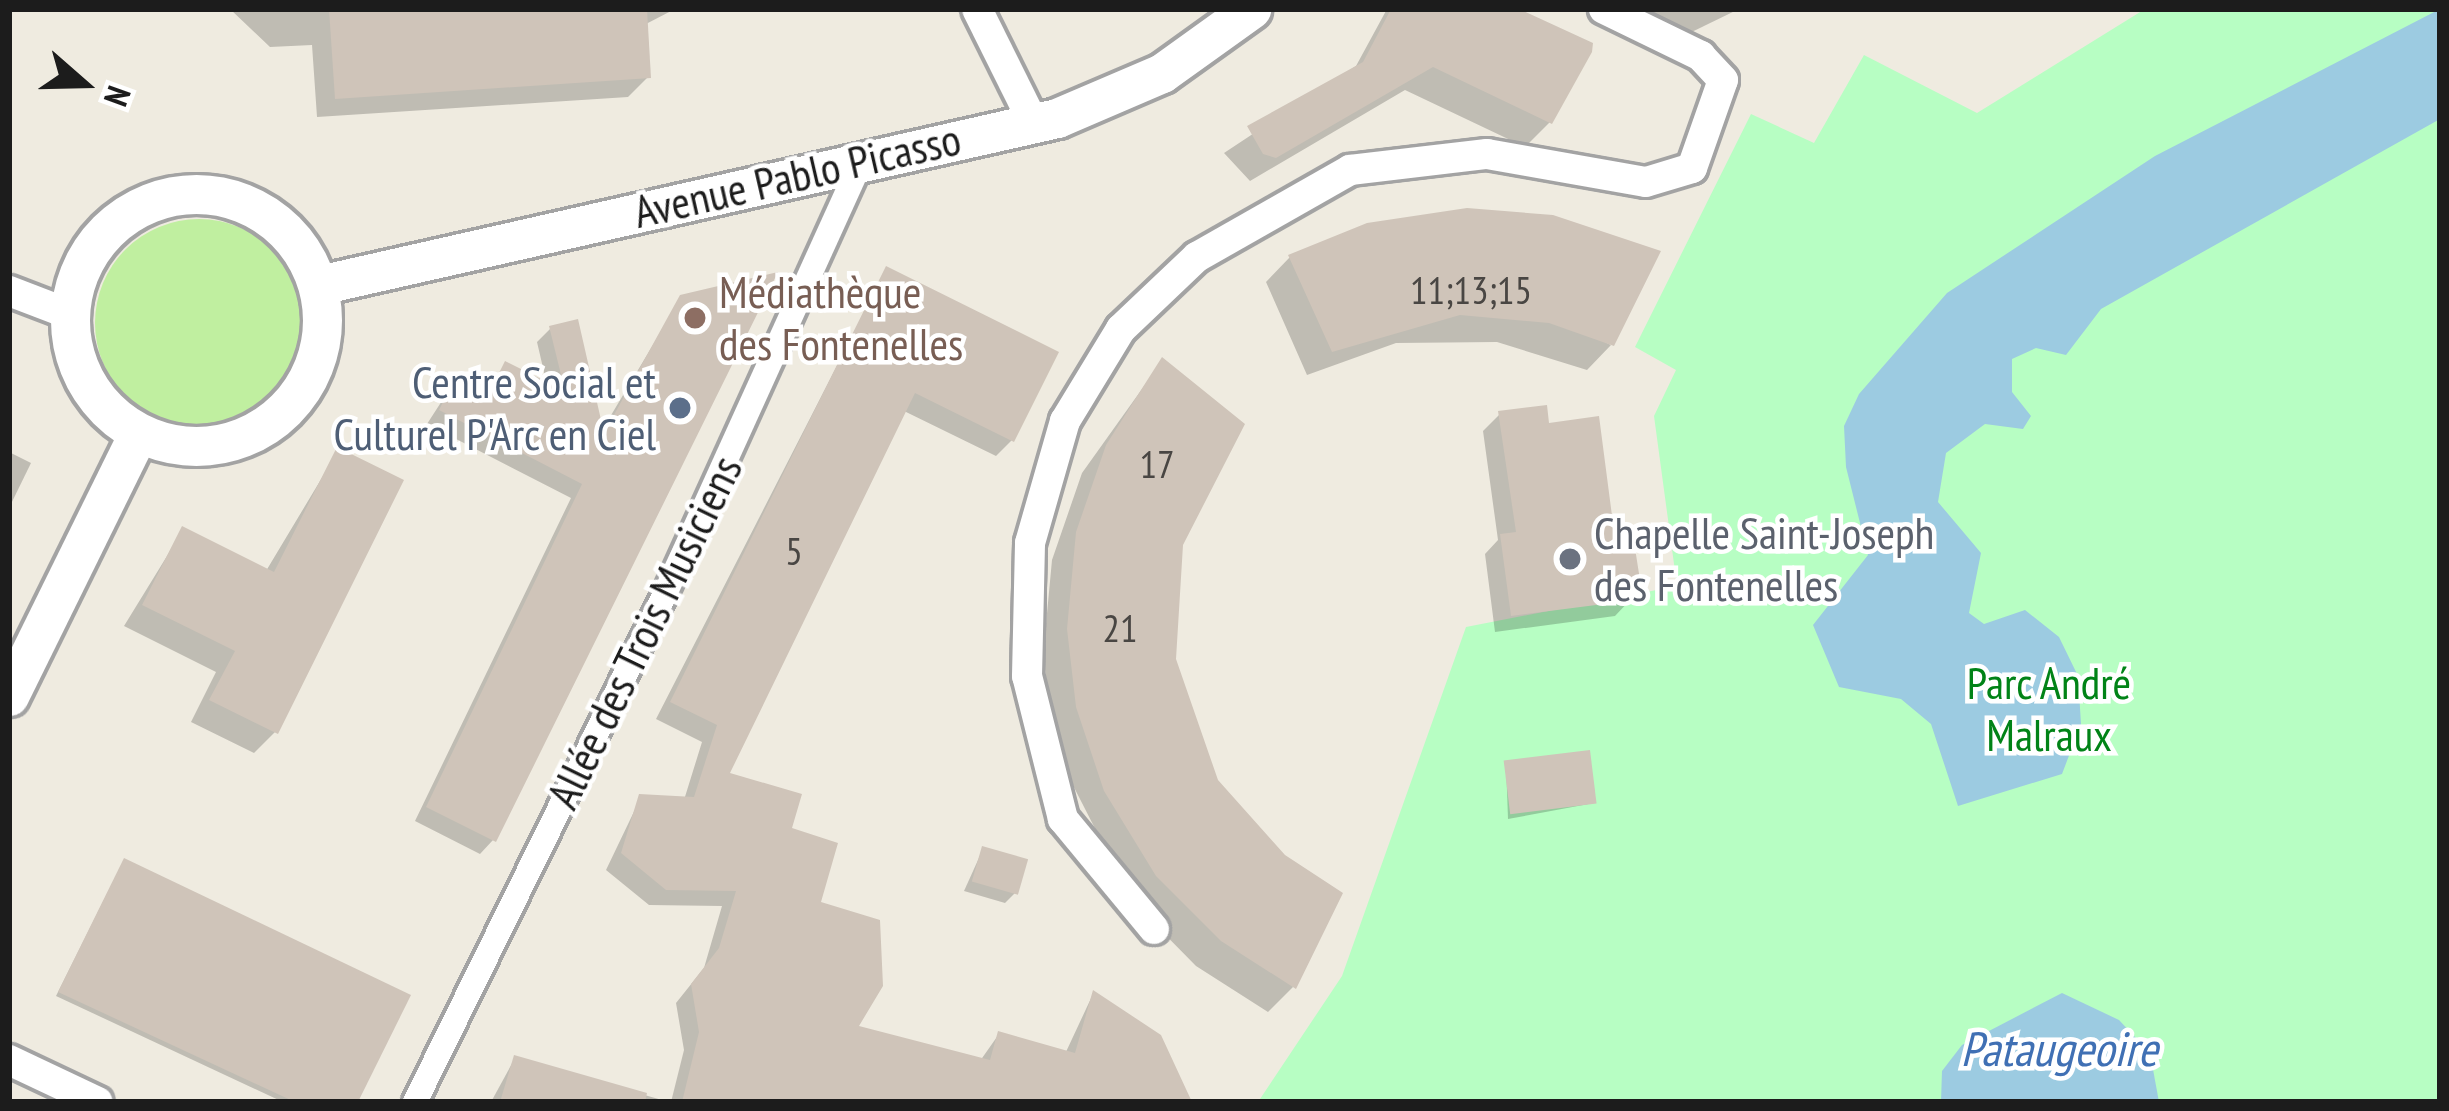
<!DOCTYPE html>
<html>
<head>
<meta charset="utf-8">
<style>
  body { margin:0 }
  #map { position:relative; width:2449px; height:1111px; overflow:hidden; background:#efebe0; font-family:"PT Sans Narrow",sans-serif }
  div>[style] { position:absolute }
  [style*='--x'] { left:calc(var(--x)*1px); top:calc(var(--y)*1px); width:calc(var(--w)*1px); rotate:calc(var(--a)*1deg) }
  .grass>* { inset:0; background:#c0efa0 }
  .round { border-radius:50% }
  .park>* { inset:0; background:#b7fec3 }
  .water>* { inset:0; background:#9ccbe1 }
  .shadow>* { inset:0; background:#0003 }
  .building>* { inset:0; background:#cfc4b9; transform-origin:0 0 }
  .roads { filter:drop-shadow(3px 0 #a3a3a3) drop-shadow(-3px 0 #a3a3a3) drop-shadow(0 3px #a3a3a3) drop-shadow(0 -3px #a3a3a3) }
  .pedestrian>* { height:24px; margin:-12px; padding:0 12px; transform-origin:12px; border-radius:12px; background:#fff }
  .minor>* { height:30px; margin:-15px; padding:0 15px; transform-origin:15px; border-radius:15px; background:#fff }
  .tertiary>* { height:39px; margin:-19.5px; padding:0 19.5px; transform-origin:19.5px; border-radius:19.5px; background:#fff }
  .tertiary>.ring { margin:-19.5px; padding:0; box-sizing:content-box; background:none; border:39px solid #fff; border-radius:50% }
  .dots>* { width:33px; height:33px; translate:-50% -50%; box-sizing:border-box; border:6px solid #fff; border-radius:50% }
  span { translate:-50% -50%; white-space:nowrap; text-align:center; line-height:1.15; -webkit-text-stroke:9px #fff; paint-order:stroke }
  .number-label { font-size:39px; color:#494643 }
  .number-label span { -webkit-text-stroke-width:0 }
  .street-label { font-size:45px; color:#1c1c1c }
  .education-label { font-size:45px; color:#785e54 }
  .left { translate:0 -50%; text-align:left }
  .service-label { font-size:45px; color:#4e5e75 }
  .right { translate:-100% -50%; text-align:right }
  .worship-label { font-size:45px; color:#5b616d }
  .park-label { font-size:45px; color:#018317 }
  .water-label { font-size:48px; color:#4070b4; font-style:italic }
  .frame { position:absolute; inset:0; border:12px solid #1c1c1c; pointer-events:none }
  .north { position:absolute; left:24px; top:24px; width:120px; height:120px; -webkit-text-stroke:9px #fff; paint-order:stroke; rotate:110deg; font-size:33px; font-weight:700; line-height:48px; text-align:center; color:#1c1c1c }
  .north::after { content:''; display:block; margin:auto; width:42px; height:54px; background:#1c1c1c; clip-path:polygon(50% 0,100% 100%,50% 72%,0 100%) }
</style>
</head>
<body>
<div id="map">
  <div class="grass">
    <div class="round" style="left:95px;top:219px;width:208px;height:208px"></div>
  </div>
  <div class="park">
    <div style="clip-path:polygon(2145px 9px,2440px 9px,2440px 1102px,1258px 1102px,1342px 976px,1466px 627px,1677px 586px,1654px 416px,1676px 370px,1635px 347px,1751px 114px,1814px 143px,1864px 55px,1977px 113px)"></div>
  </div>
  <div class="water">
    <div style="clip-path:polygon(2440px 9px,2440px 119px,2101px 309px,2066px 355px,2036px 348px,2012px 359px,2012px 392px,2031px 416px,2023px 429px,1985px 424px,1946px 453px,1938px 502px,1981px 553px,1969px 613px,1984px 624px,2025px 610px,2059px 637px,2078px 676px,2081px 724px,2062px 774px,1958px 806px,1931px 724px,1901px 699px,1839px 687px,1813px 625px,1868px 555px,1846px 467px,1844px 426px,1859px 394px,1947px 293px,2155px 156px)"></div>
    <div style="clip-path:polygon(2062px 993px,2119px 1020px,2150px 1053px,2159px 1102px,1941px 1102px,1942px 1071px,1962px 1045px)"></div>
  </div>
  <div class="shadow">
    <div style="clip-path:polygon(230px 9px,675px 9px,644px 25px,648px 77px,628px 97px,317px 117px,312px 45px,270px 47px)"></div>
    <div style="clip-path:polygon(1387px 9px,1508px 9px,1550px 122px,1525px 147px,1405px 90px,1250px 181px,1224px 153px,1356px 66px)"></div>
    <div style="clip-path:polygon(1596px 9px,1739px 9px,1667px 44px)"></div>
    <div style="clip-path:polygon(1368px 226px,1611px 345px,1587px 370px,1497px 342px,1396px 343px,1307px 375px,1266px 282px,1290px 257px)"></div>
    <div style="clip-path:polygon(886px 270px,1012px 440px,996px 456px,904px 411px,726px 775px,788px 830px,854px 1028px,980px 1061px,999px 1034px,1065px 1054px,1093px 994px,1181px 1102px,671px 1102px,684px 1050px,676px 1003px,704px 968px,722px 906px,649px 905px,606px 870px,641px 797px,684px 800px,702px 742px,656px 719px)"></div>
    <div style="clip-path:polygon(681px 298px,493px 840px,480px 854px,415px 821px,571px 498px,427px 424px,458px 376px,486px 390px,505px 365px,547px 385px,537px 342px,550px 329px,601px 432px)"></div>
    <div style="clip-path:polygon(1162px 361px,1173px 659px,1293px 987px,1268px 1012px,1196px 966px,1132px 901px,1057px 754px,1043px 656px,1052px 560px,1082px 473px)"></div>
    <div style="clip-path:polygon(1500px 414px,1546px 426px,1612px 535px,1632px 598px,1615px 616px,1495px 632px,1485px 554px,1498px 540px,1483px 431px)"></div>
    <div style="clip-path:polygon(338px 451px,275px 732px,254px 753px,191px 722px,216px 672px,124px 626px,183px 530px,266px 571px)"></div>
    <div style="clip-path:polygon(9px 452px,31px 463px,9px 508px)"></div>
    <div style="clip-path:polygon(1506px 763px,1594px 803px,1508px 819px)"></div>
    <div style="clip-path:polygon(983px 849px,1015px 893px,1005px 903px,964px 891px)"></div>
    <div style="clip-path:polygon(121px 866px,355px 1102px,283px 1102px,56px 996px)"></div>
    <div style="clip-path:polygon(515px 1058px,669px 1102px,491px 1102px)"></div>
  </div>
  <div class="building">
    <div style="clip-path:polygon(329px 9px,647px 9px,651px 78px,335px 99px)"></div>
    <div style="clip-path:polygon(1391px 9px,1519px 9px,1593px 43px,1592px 52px,1552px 124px,1433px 67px,1276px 158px,1263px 154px,1247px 126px,1363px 62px)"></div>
    <div style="clip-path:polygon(1467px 208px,1553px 215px,1661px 251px,1614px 346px,1549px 323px,1460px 315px,1332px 352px,1288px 255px,1367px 223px)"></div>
    <div style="clip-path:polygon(886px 266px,1059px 352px,1014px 442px,915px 393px,730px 773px,802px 794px,792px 828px,838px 843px,821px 902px,880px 920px,883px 986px,859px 1026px,990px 1060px,998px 1031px,1075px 1053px,1093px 990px,1161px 1035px,1192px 1102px,682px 1102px,699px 1032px,691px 984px,719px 948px,736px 891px,666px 890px,621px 853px,639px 794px,694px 797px,717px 725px,670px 702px)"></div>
    <div style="clip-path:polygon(778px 272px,496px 842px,426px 807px,582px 484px,439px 410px,458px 372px,491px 389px,505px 361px,565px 391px,549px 326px,578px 319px,604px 433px,680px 295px)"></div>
    <div style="clip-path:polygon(1162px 357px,1245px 424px,1183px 545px,1176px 659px,1218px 780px,1285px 855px,1343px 893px,1296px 989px,1221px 941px,1156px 876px,1104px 791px,1076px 707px,1067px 629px,1076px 532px,1106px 445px)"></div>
    <div style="clip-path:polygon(1547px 405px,1549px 423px,1599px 416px,1614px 531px,1632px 529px,1640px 580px,1635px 600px,1511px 616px,1500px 534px,1516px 532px,1498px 411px)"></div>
    <div style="clip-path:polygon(337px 447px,404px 480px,278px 734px,209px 700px,235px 651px,142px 605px,182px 526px,274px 572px)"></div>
    <div style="left:1590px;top:750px;width:54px;height:87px;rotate:83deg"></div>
    <div style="left:982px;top:846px;width:48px;height:37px;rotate:16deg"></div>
    <div style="clip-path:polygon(124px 858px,411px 995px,358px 1102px,295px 1102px,58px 992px)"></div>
    <div style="clip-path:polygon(514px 1055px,647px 1093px,645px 1102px,500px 1102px)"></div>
  </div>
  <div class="roads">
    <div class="pedestrian">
      <div style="--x:415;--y:1102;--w:564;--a:-63.8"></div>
      <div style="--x:664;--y:596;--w:481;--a:-65.6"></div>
    </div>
    <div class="minor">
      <div style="--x:977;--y:9;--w:128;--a:63.6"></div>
      <div style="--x:9;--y:291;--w:64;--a:21"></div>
      <div style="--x:1154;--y:929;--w:143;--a:-129.6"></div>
      <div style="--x:1063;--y:819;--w:147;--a:-104.1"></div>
      <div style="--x:1027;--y:676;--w:133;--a:-88.7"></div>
      <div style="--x:1030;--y:543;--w:127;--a:-74"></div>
      <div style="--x:1065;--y:421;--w:108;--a:-58.7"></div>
      <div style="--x:1121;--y:329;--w:105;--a:-43.5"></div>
      <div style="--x:1197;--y:257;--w:176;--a:-29.6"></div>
      <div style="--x:1350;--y:170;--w:138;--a:-6.7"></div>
      <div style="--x:1487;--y:154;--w:161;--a:10"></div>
      <div style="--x:1646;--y:182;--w:48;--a:-16.9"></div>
      <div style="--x:1692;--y:168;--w:93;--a:-70.6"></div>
      <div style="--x:1723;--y:80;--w:33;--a:-133"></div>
      <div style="--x:1701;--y:56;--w:108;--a:-154.1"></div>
      <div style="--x:9;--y:1060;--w:98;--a:25.3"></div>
    </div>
    <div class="tertiary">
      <div class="ring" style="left:70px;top:194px;width:213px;height:213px"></div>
      <div style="--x:319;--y:285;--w:757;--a:-12.75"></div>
      <div style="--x:1057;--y:118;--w:114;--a:-23.2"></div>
      <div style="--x:1162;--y:73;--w:110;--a:-35.7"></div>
      <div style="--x:9;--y:696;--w:292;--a:-63.8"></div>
    </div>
  </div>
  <div class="dots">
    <div style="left:695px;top:318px;background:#8d6e63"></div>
    <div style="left:680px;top:408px;background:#5c6f8a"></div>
    <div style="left:1570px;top:559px;background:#6b7280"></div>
  </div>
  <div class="number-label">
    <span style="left:1471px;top:290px">11;13;15</span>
    <span style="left:1157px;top:464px">17</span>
    <span style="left:794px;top:551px">5</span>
    <span style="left:1120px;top:628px">21</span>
  </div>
  <div class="street-label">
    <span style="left:797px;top:175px;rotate:-13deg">Avenue Pablo Picasso</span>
    <span style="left:644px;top:632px;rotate:-64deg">Allée des Trois Musiciens</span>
  </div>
  <div class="education-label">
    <span class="left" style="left:719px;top:318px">Médiathèque<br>des Fontenelles</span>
  </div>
  <div class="service-label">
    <span class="right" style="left:656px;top:408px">Centre Social et<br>Culturel P'Arc en Ciel</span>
  </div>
  <div class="worship-label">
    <span class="left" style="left:1594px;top:559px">Chapelle Saint-Joseph<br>des Fontenelles</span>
  </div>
  <div class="park-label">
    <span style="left:2049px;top:709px">Parc André<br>Malraux</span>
  </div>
  <div class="water-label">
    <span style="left:2059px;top:1049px">Pataugeoire</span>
  </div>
  <div class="frame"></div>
  <div class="north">N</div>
</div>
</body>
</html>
